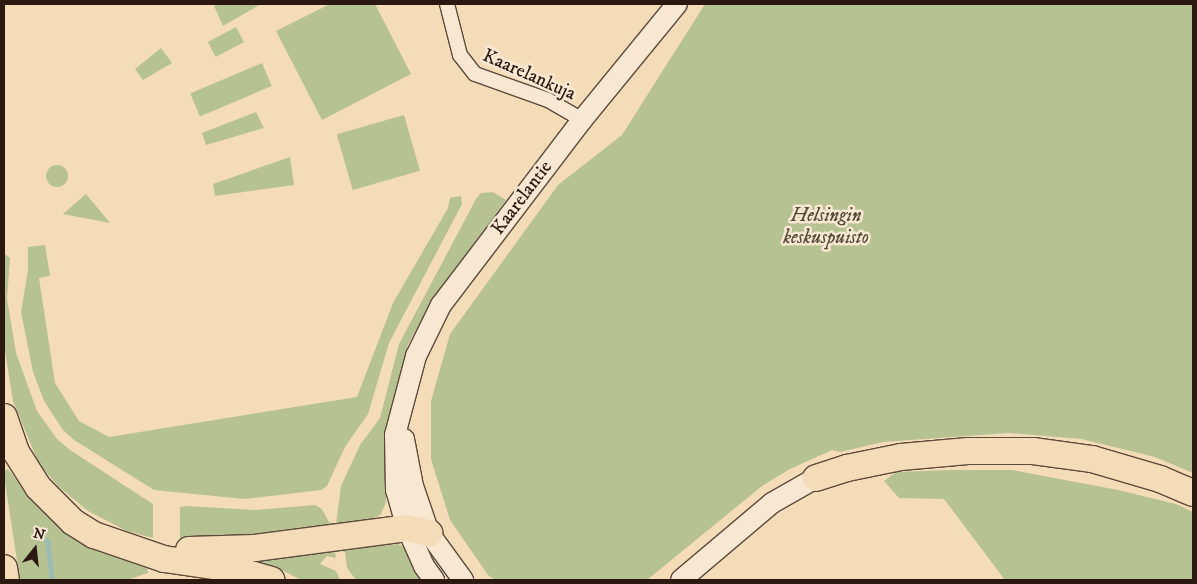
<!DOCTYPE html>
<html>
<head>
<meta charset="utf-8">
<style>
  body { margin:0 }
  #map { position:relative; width:1197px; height:584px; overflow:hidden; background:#f4dcb9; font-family:"IM FELL DW Pica",serif }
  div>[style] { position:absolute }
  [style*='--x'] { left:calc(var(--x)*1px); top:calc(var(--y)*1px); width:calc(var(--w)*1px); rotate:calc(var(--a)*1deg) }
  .green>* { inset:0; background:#b7c292; transform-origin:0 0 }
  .round { border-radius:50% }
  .stream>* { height:5px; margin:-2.5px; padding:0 2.5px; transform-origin:2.5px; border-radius:2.5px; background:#9cbbb2 }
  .roads { filter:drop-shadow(1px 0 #5d4a3b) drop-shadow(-1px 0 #5d4a3b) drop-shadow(0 1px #5d4a3b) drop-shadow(0 -1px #5d4a3b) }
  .street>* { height:14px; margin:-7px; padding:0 7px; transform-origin:7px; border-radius:7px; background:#f8e8d2 }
  .secondary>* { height:20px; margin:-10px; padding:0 10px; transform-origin:10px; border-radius:10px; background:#f8e8d2 }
  .highway>* { height:26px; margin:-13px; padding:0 13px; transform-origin:13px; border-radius:13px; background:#f4dcb9 }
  span { translate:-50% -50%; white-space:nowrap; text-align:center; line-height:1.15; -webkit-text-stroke:5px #f8e8d2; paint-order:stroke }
  .street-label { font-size:19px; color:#2b1911 }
  .park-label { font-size:19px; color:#554c38; font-style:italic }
  .frame { position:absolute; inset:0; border:5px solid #2b1911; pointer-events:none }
  .north { position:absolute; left:10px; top:524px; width:50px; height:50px; -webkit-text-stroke:4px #f8e8d2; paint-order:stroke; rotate:16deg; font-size:14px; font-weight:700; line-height:20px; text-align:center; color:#2b1911 }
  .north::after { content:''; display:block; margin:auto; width:18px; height:22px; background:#2b1911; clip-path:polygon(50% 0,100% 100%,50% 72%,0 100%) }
</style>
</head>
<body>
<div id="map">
  <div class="green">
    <div style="clip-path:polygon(217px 4px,261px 4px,223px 26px,214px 6px)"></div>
    <div style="clip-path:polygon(330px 4px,375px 4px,411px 74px,322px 120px,276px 31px)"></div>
    <div style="clip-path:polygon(705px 4px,1193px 4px,1193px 473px,1155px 457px,1081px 439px,1009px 433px,883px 442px,840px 452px,832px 450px,790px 469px,762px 486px,647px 580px,495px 580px,488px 575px,450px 520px,431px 459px,431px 401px,450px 334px,558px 185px,622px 135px)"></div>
    <div style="left:236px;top:27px;width:17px;height:32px;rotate:62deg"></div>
    <div style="clip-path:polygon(161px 48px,172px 63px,143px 80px,135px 69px)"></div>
    <div style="left:262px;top:63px;width:25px;height:78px;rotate:67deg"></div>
    <div style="clip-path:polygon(256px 112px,264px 128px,206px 145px,202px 133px)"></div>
    <div style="left:404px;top:115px;width:58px;height:70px;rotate:74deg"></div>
    <div style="clip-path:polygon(290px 157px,294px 185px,215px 196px,213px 184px)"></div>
    <div class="round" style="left:46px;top:165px;width:22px;height:22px"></div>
    <div style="clip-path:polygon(493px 192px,506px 200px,426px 312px,408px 344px,387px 430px,386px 502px,381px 514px,365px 525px,207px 540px,180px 539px,180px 507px,186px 506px,256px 510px,315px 505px,322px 509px,329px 522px,336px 524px,341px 486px,360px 445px,380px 418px,399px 344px,476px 199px,481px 193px)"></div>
    <div style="clip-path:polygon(86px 194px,110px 223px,63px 214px)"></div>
    <div style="clip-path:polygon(461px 196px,462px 204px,389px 343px,368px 414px,345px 447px,327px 486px,321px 490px,245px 499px,154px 490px,74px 440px,63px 430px,44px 401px,33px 372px,21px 312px,28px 270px,28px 247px,45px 245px,50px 276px,39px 278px,55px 383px,79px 421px,109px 437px,357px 397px,393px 303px,448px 208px,450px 198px)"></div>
    <div style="clip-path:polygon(4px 253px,10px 258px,7px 299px,16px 353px,37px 411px,57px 439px,70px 450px,153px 504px,153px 538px,127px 531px,88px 511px,59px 487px,39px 464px,13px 401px,4px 345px)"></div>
    <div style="clip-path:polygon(8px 469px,30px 499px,57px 525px,75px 537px,147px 565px,148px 573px,127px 580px,20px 580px,4px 476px,4px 471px)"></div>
    <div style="clip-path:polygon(950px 470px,1012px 470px,1118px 490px,1176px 504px,1193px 512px,1193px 580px,1005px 580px,944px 499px,899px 498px,884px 481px,896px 472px)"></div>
    <div style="clip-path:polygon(398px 544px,404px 547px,422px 580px,356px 580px,347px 568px,345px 552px,342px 551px,335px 552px,336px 558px,327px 556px,320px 564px,336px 571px,340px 580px,301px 580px,280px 569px,243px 561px)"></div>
  </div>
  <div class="stream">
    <div style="--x:47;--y:540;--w:40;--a:82.9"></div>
  </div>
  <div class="roads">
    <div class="street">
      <div style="--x:447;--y:4;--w:53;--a:75.7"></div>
      <div style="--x:460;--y:55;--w:24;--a:52"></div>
      <div style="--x:475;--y:74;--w:77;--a:19.6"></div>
      <div style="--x:548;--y:100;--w:39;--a:30"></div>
    </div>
    <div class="secondary">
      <div style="--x:404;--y:439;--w:48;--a:79.2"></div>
      <div style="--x:413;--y:486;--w:50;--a:71.2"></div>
      <div style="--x:429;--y:533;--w:58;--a:54.1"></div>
      <div style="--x:434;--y:580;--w:17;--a:-126"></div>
      <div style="--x:424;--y:566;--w:42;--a:-114.1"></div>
      <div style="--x:407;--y:528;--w:40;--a:-106"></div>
      <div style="--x:396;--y:490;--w:55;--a:-91"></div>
      <div style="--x:395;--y:435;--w:82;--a:-75.1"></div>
      <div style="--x:416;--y:356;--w:57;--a:-63.9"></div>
      <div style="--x:441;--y:305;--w:233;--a:-52.7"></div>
      <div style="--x:582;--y:120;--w:150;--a:-50.7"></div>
      <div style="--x:681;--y:580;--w:119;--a:-40.2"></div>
      <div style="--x:772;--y:503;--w:51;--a:-29.6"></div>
    </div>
    <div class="highway">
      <div style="--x:4;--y:417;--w:37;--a:71"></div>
      <div style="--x:16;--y:452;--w:41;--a:57.8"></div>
      <div style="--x:38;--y:487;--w:49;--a:45"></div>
      <div style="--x:73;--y:522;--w:25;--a:32"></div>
      <div style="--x:94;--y:535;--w:74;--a:18.9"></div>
      <div style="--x:164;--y:559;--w:70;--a:8.2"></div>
      <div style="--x:233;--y:569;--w:40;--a:16"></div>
      <div style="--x:816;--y:478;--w:33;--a:-18"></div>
      <div style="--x:847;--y:468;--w:55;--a:-11.5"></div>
      <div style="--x:901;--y:457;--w:67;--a:-5.1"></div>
      <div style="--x:968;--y:451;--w:65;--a:0"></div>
      <div style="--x:1033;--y:451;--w:60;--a:7.7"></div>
      <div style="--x:1092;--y:459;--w:71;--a:16.4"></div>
      <div style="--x:1160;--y:479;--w:36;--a:23"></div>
      <div style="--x:189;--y:550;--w:66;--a:-1.7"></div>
      <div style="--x:255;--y:548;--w:153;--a:-7.5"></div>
      <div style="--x:407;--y:528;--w:23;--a:13"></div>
      <div style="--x:4;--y:568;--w:12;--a:81"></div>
    </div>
  </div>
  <div class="street-label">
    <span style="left:529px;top:75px;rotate:24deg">Kaarelankuja</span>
    <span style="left:522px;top:198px;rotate:-53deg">Kaarelantie</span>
  </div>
  <div class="park-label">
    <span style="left:826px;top:227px">Helsingin<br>keskuspuisto</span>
  </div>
  <div class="frame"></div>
  <div class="north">N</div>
</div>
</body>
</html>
